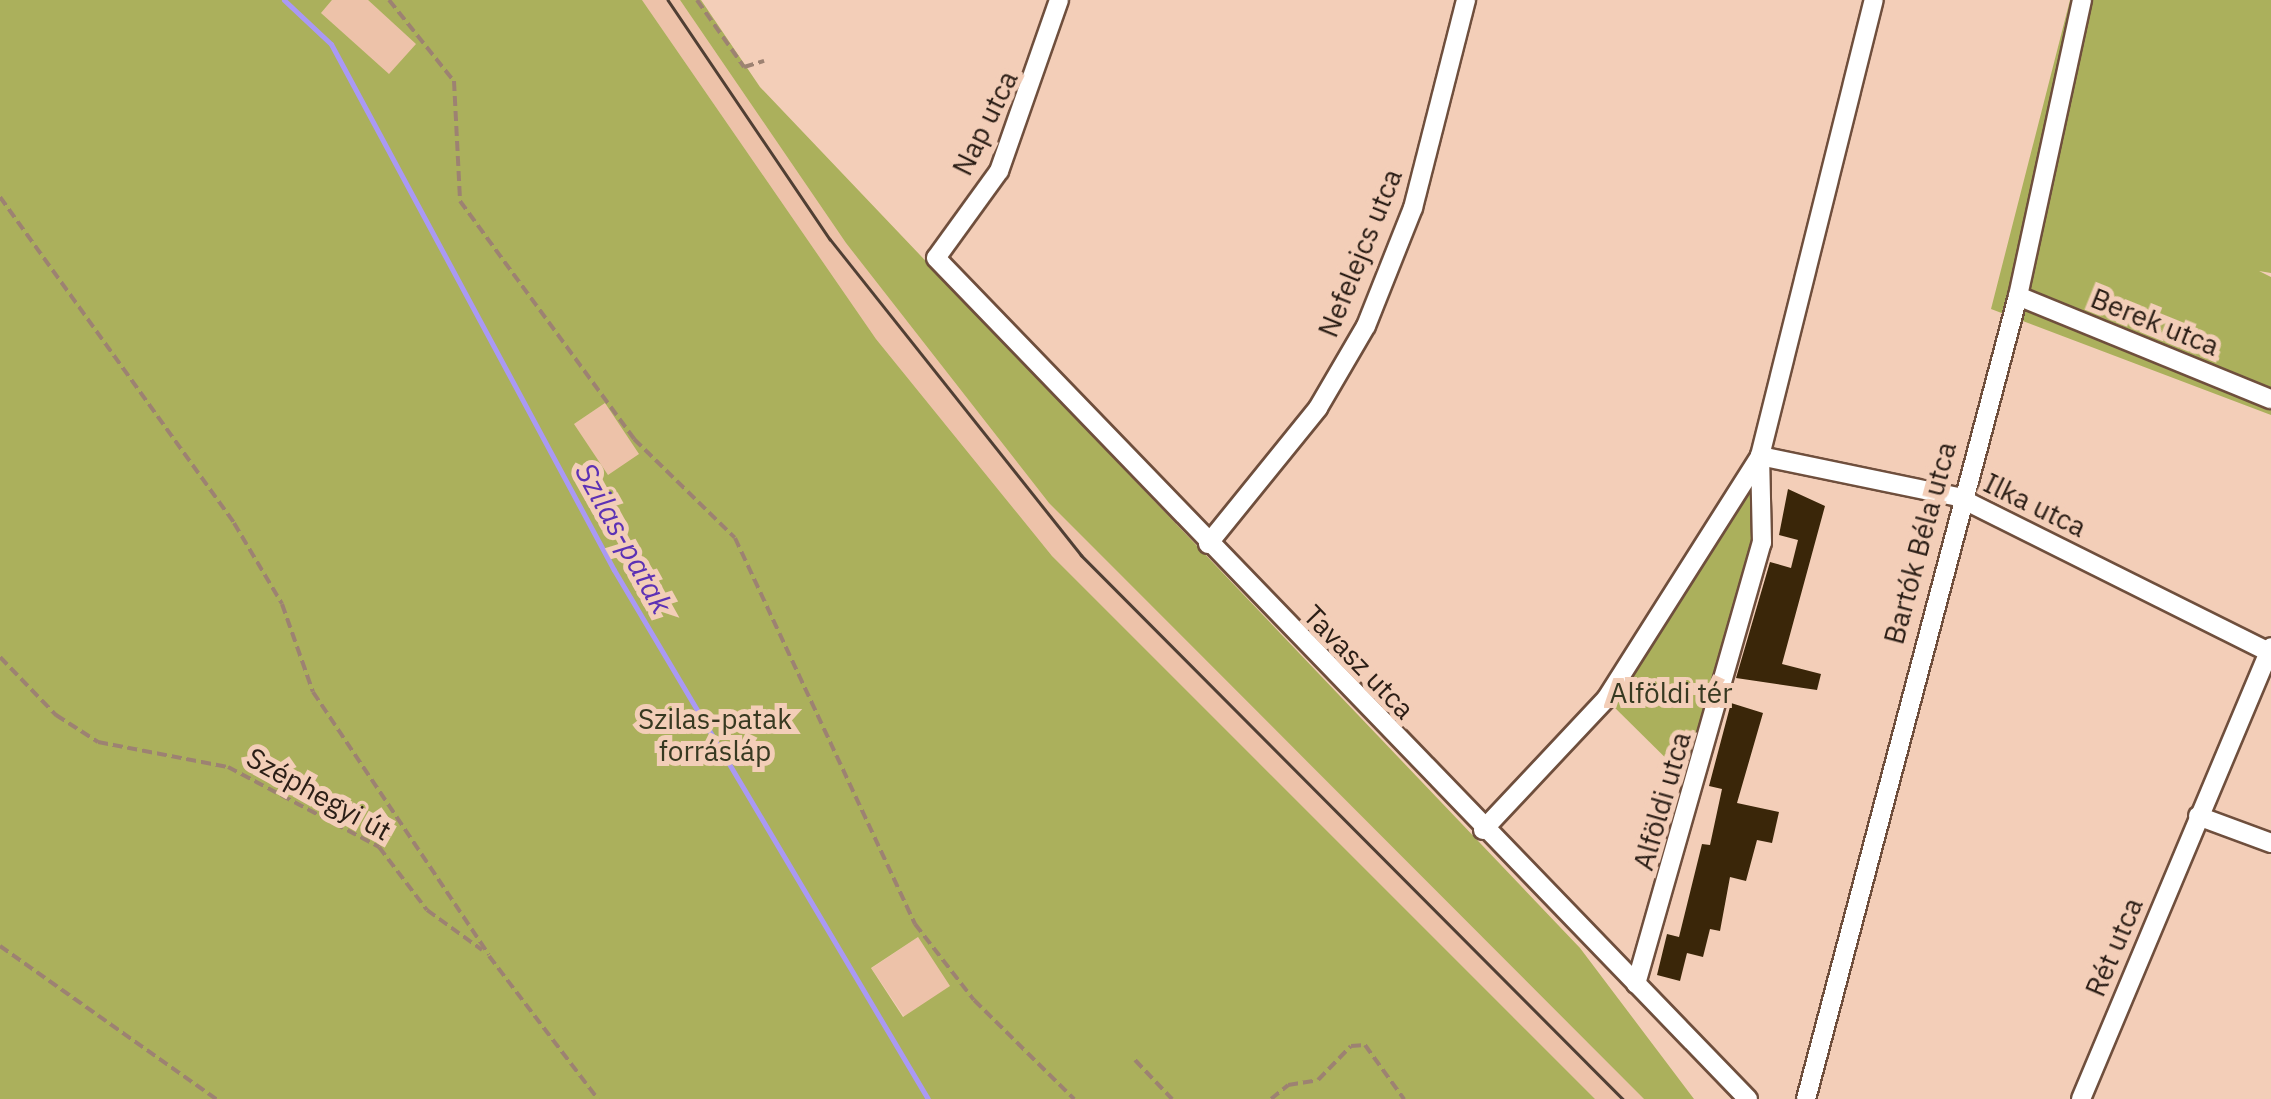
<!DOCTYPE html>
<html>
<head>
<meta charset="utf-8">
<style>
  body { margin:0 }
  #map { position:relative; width:2271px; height:1099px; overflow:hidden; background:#f3ceb8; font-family:"IBM Plex Sans",sans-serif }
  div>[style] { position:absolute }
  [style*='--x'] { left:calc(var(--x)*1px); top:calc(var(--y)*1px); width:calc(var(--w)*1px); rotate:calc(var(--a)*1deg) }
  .built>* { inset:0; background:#edc2a9; transform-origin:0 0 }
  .green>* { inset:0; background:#abb05c }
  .stream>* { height:5px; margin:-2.5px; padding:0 2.5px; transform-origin:2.5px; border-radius:2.5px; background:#aa99f4 }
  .building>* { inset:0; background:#3a2609 }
  .path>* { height:4px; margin-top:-2px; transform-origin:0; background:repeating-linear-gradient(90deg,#9d8272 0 10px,transparent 0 15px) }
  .roads { filter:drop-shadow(2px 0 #6f4f3d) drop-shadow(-2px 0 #6f4f3d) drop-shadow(0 2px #6f4f3d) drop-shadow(0 -2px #6f4f3d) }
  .minor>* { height:18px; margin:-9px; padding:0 9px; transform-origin:9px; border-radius:9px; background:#fff }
  .tram>* { height:2.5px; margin:-1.25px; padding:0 1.25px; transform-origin:1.25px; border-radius:1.25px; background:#503f34 }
  span { translate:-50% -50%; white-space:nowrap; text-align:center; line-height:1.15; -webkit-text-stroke:10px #f3ceb8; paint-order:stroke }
  .street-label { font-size:28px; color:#2b1e16 }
  .park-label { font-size:28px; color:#373921 }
  .water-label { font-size:30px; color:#5c31b5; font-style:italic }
</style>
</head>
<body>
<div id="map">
  <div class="built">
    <div style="clip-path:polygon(332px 0,368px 0,417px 44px,389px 75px,321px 13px)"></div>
    <div style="clip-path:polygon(642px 0,680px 0,846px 243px,1049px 503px,1644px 1099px,1595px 1099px,1052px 556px,876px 339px)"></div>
    <div style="left:605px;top:403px;width:62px;height:38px;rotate:56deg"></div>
    <div style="left:918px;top:937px;width:59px;height:56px;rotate:56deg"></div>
  </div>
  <div class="green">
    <div style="clip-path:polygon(evenodd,0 0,332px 0,321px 13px,389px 74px,416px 44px,368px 0,642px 0,876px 339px,1052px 556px,1595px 1099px,0 1099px,0 0,605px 403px,639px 454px,608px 475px,574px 424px,605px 403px,0 0,918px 937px,950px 986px,903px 1017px,871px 968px,918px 937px)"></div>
    <div style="clip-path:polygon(680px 0,701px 0,760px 87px,1580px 948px,1694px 1099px,1644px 1099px,1049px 503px,846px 243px)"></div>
    <div style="clip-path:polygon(2070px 0,2271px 0,2271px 273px,2259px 271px,2271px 277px,2271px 415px,1991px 309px)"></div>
    <div style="clip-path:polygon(1760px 456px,1762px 543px,1697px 789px,1606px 699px)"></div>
  </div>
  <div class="stream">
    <div style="--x:284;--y:0;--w:64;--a:43.1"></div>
    <div style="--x:331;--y:44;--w:597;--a:61.72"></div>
    <div style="--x:614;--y:570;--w:615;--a:59.31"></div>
  </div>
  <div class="building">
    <div style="clip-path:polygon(1788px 489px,1825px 506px,1782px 664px,1821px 674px,1817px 690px,1736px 678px,1770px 562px,1791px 568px,1798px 540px,1779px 535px)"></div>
    <div style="clip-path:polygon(1731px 703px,1763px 713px,1737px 803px,1779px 812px,1772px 843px,1757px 840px,1746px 881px,1730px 877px,1720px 931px,1710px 929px,1703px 957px,1687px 953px,1680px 981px,1657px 975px,1667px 934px,1679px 937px,1702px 844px,1710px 845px,1722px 789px,1709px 786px)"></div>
  </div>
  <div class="path">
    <div style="--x:389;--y:0;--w:104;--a:51.3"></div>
    <div style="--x:454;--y:81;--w:120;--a:87.1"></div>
    <div style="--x:460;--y:201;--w:295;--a:53.8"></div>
    <div style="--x:634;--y:439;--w:141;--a:44.4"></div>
    <div style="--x:735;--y:538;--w:426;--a:65"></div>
    <div style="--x:915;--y:924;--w:96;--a:52.2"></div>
    <div style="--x:974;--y:1000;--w:141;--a:44.7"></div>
    <div style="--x:697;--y:0;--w:82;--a:55"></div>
    <div style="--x:744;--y:67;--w:21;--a:-17"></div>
    <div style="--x:0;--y:197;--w:401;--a:54.3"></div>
    <div style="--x:234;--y:523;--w:94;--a:59.3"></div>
    <div style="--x:282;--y:604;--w:93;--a:70.6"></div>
    <div style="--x:313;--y:692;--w:316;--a:56.2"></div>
    <div style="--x:0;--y:657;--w:81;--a:46"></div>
    <div style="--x:56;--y:715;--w:50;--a:32.7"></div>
    <div style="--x:98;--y:742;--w:132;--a:10.9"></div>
    <div style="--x:228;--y:767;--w:171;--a:27.9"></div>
    <div style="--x:379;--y:847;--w:79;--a:52.7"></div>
    <div style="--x:427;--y:910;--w:68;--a:36"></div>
    <div style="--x:0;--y:946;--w:265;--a:35.3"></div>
    <div style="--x:489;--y:956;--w:180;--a:52.7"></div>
    <div style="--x:1135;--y:1060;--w:54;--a:46.5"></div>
    <div style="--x:1271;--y:1099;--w:22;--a:-39"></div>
    <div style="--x:1288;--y:1085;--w:30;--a:-9"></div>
    <div style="--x:1318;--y:1080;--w:47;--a:-45.9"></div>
    <div style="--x:1351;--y:1046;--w:14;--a:-4"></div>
    <div style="--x:1365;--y:1045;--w:67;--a:54.2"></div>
  </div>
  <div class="roads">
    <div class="minor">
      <div style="--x:1059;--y:0;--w:181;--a:109.3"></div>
      <div style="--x:999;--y:171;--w:107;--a:125.9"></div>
      <div style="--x:936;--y:258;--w:1169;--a:46.01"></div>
      <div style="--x:2018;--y:296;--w:273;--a:22.2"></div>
      <div style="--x:1760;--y:456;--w:202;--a:11.7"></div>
      <div style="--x:1958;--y:497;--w:347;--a:26.5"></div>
      <div style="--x:1208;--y:544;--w:175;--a:-51"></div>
      <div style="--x:1318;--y:408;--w:95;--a:-59.7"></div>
      <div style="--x:1366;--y:326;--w:127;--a:-68.3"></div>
      <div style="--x:1413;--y:208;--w:215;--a:-75.7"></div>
      <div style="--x:2198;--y:816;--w:78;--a:20.3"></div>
      <div style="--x:1483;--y:830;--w:180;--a:-46.8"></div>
      <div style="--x:1606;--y:699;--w:288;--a:-57.6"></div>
      <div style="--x:1636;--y:984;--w:459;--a:-74.1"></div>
      <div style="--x:1762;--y:543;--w:87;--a:-91.3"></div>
      <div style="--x:1760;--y:456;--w:470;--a:-76"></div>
      <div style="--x:1806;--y:1099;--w:831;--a:-75.21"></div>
      <div style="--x:2018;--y:296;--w:303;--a:-77.8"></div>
      <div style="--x:2081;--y:1099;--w:490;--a:-67.2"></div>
    </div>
  </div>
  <div class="tram">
    <div style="--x:668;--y:0;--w:289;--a:55.9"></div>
    <div style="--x:830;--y:239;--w:404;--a:51.5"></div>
    <div style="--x:1081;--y:555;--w:768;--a:45.11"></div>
  </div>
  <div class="street-label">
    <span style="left:985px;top:123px;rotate:-64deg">Nap utca</span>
    <span style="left:1360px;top:253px;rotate:-68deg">Nefelejcs utca</span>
    <span style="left:2155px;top:322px;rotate:22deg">Berek utca</span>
    <span style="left:2035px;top:505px;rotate:26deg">Ilka utca</span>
    <span style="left:1920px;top:543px;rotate:-75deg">Bartók Béla utca</span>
    <span style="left:1359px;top:662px;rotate:46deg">Tavasz utca</span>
    <span style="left:319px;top:794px;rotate:29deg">Széphegyi út</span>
    <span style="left:1662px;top:801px;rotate:-74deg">Alföldi utca</span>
    <span style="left:2114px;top:947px;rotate:-67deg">Rét utca</span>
  </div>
  <div class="park-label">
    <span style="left:1671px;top:693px">Alföldi tér</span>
    <span style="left:715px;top:735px">Szilas-patak<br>forrásláp</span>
  </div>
  <div class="water-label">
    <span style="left:624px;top:538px;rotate:61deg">Szilas-patak</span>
  </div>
</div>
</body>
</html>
